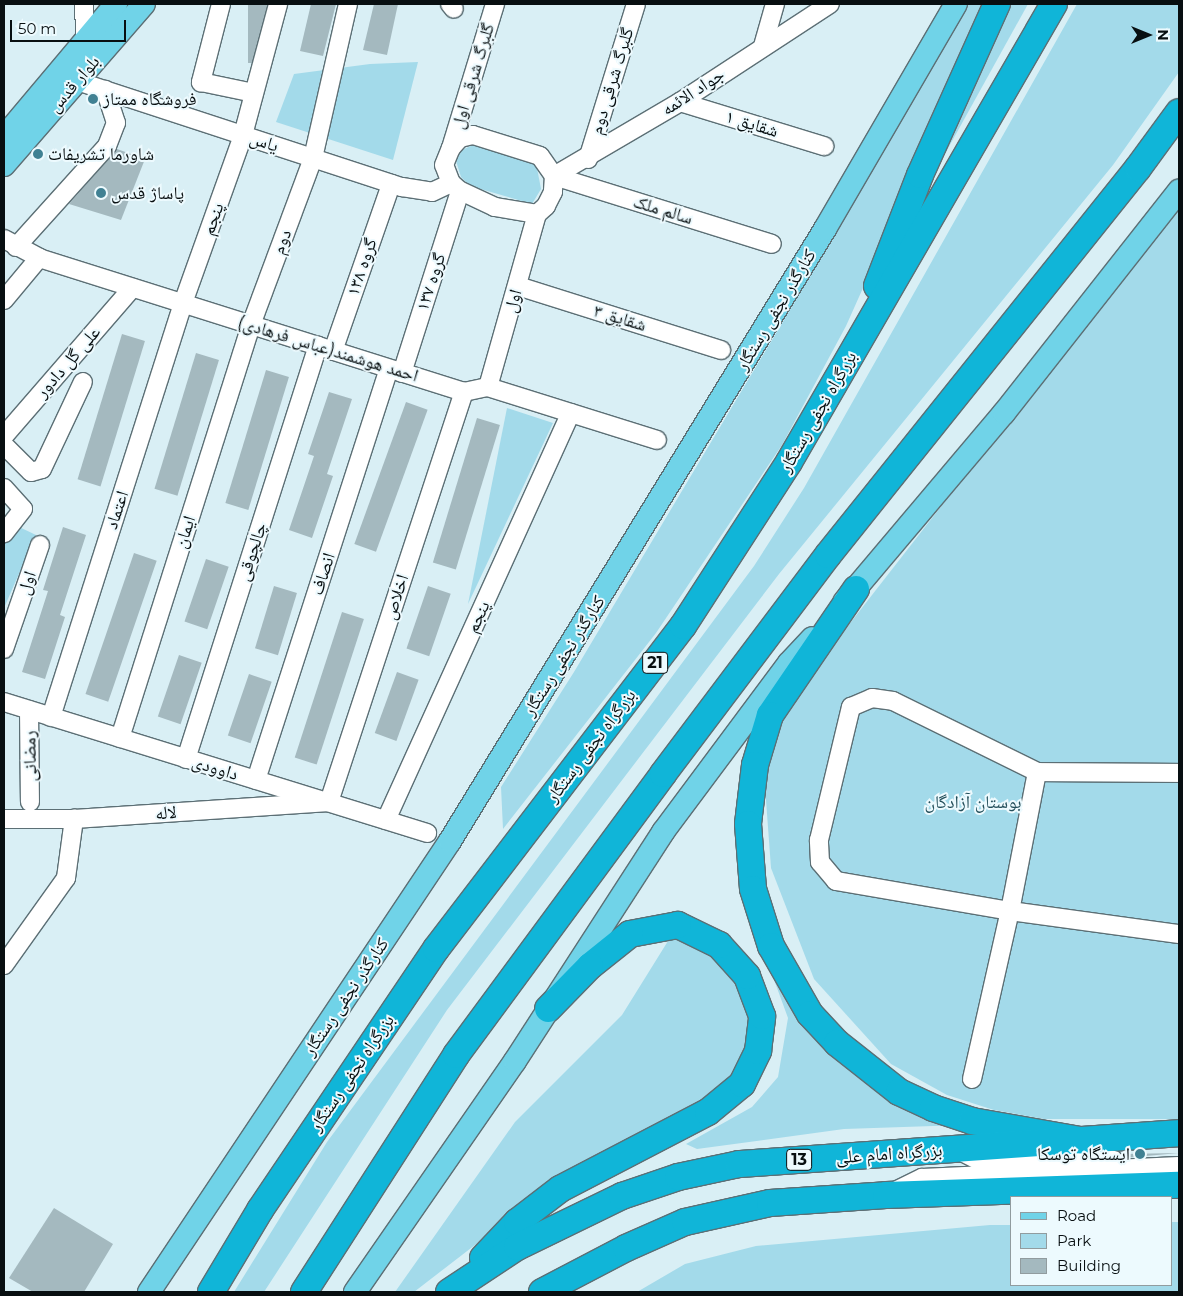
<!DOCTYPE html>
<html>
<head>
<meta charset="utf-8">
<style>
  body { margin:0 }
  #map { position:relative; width:1183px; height:1296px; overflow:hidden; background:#d9eff5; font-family:Montserrat,"Noto Naskh Arabic",sans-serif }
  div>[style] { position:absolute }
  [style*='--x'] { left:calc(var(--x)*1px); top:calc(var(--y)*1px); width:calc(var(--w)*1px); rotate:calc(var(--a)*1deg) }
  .green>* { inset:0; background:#a3daea }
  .building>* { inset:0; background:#a4b9bf; transform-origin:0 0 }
  .roads { filter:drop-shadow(1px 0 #5c6f75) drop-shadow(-1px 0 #5c6f75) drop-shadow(0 1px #5c6f75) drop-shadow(0 -1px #5c6f75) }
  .minor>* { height:18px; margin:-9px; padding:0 9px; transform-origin:9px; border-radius:9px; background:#fff }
  .major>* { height:22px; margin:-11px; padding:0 11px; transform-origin:11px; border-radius:11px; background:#70d3e8 }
  .highway>* { height:26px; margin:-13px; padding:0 13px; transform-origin:13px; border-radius:13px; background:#10b5d8 }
  .dots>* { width:14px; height:14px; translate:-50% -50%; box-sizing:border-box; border:2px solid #edfafe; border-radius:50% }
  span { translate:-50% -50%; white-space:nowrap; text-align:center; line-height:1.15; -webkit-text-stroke:4px #edfafe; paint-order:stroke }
  .shield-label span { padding:1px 4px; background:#edfafe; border:1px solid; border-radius:4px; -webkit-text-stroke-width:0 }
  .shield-label { font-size:16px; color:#080f11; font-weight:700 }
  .street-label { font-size:18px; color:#080f11 }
  .poi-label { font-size:18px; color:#080f11 }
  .left { translate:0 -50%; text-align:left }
  .right { translate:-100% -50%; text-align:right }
  .park-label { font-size:18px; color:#244f5b }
  .frame { position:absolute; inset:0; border:5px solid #080f11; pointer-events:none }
  .legend { position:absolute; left:1010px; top:1196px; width:162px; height:90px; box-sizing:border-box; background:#edfafe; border:1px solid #919c9f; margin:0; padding:6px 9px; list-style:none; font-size:15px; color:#080f11 }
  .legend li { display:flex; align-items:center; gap:10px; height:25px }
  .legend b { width:25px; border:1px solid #919c9f }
  .north { position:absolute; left:1123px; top:10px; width:50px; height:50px; -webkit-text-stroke:4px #edfafe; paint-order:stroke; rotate:90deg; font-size:14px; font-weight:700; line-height:20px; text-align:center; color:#080f11 }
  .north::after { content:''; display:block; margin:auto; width:18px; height:22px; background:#080f11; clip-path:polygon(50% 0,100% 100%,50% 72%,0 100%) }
  .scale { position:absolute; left:10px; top:20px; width:116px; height:22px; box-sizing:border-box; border:2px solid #080f11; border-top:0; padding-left:6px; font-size:15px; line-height:18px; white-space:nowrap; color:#080f11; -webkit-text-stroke:4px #edfafe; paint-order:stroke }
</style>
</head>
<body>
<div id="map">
  <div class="green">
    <div style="clip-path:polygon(967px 4px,990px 4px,846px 326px,782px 445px,656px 633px,503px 829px,501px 787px,574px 672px,856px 199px)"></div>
    <div style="clip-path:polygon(1001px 4px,1028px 4px,925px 190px)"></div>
    <div style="clip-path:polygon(1077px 4px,1179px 4px,1179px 72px,1113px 165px,779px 574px,447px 1010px,264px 1292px,234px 1292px,327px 1142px,754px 566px,804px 488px)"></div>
    <div style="clip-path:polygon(418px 62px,393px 160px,276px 122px,294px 74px,370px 64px)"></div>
    <div style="clip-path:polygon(475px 144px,531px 162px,537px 168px,541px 189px,532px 204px,470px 186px,461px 177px,456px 161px,462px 150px)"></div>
    <div style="clip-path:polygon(1179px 208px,1179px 1119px,1044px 1119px,994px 1110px,947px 1095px,891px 1064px,814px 979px,771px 868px,764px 773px,773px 722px,1109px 291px)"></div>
    <div style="clip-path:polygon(507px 408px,553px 423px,468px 604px)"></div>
    <div style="clip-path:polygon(15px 525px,36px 535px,4px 608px,4px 538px)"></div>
    <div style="clip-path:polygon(673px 933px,716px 957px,745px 986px,758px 1027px,749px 1063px,699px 1106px,563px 1177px,414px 1292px,395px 1292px,515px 1122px,622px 1015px)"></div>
    <div style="clip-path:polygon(773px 977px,783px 982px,824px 1043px,963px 1125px,844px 1129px,697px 1149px,686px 1144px,752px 1107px,778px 1077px,788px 1018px)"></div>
    <div style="clip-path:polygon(1172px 1222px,1179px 1222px,1179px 1292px,637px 1292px,685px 1264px,756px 1246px,990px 1225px,1012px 1225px,1012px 1285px,1172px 1285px)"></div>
  </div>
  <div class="building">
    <div style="left:248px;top:4px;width:19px;height:59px"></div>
    <div style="clip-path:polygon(311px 4px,336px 4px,323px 56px,300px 51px)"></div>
    <div style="clip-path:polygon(374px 4px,398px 4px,387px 55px,363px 50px)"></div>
    <div style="clip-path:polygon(117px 149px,145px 159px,121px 220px,69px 204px)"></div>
    <div style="left:122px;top:334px;width:24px;height:152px;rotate:17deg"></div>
    <div style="left:196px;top:353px;width:24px;height:142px;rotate:17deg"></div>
    <div style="left:266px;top:370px;width:24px;height:139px;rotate:17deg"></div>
    <div style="clip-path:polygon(329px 392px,352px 399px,327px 474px,333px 476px,312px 538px,289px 530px,314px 456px,308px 454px)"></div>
    <div style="left:406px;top:402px;width:23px;height:151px;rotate:20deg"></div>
    <div style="left:477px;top:418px;width:24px;height:151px;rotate:17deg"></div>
    <div style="clip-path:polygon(63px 527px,86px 535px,60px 615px,65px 617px,45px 679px,22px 672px,48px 591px,43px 590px)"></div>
    <div style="left:134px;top:553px;width:24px;height:149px;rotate:19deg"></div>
    <div style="left:206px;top:559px;width:24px;height:66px;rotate:19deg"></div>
    <div style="left:274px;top:586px;width:24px;height:65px;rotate:17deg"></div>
    <div style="left:428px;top:586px;width:24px;height:66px;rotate:19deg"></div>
    <div style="left:342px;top:612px;width:23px;height:153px;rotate:18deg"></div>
    <div style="left:179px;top:655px;width:24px;height:65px;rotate:19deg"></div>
    <div style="left:397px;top:672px;width:23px;height:65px;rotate:20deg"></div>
    <div style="left:249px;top:674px;width:24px;height:65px;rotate:19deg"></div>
    <div style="clip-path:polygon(1179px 1153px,1124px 1158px,1123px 1155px,1123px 1154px)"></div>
    <div style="clip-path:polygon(54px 1208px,113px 1244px,84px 1292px,33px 1292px,9px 1278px)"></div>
  </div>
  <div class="roads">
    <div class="minor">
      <div style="--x:84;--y:4;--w:35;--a:88"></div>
      <div style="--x:221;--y:4;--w:81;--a:104.4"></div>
      <div style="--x:201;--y:82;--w:54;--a:11.7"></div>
      <div style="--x:450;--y:4;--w:6;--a:51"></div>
      <div style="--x:763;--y:46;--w:44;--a:-74.1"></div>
      <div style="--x:77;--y:81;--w:342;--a:18.1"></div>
      <div style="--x:402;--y:187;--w:30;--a:9"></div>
      <div style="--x:432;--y:192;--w:21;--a:-25"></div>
      <div style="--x:680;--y:102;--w:151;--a:17"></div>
      <div style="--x:473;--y:135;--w:70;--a:17.4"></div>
      <div style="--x:540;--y:156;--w:24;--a:55"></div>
      <div style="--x:554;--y:176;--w:16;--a:94"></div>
      <div style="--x:553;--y:192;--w:16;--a:117"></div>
      <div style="--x:546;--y:206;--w:12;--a:138"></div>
      <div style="--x:537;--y:214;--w:43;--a:-170.5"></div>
      <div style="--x:495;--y:207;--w:38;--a:-155"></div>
      <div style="--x:460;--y:191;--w:12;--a:-138"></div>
      <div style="--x:451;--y:183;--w:19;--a:-111"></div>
      <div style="--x:444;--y:165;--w:18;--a:-68"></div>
      <div style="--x:451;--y:148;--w:13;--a:-48"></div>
      <div style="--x:460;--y:138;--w:13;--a:-13"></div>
      <div style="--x:451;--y:148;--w:151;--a:-73"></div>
      <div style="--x:588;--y:159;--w:162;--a:-72.8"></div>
      <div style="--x:554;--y:176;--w:146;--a:-30.4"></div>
      <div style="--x:680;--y:102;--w:179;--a:-33.2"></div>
      <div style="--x:554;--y:176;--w:228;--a:17.3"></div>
      <div style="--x:4;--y:239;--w:40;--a:28"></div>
      <div style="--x:39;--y:258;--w:446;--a:17.5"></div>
      <div style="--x:464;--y:392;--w:25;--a:-12"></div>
      <div style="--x:488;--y:387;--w:177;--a:17.4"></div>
      <div style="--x:16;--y:247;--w:136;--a:-48"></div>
      <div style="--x:107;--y:146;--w:25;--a:-69"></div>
      <div style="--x:116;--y:123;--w:35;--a:-108"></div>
      <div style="--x:518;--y:286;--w:213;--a:17.5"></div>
      <div style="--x:4;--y:300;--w:55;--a:-50.2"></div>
      <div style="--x:333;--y:351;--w:177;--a:-70.8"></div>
      <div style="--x:402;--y:373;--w:191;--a:-72.3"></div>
      <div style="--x:488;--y:387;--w:180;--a:-74.2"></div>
      <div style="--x:4;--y:436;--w:196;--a:-49.1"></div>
      <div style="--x:4;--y:445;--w:38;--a:45"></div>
      <div style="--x:31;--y:472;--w:11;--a:-15"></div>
      <div style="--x:42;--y:469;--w:96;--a:-64.8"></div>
      <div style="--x:4;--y:488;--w:28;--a:48"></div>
      <div style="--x:23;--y:509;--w:31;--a:128"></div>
      <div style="--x:4;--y:649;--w:110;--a:-70.9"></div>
      <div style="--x:4;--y:702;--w:443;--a:17.2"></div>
      <div style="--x:29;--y:710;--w:92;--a:89.4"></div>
      <div style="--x:51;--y:717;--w:435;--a:-72.3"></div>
      <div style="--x:183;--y:303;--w:178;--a:-70.3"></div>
      <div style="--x:243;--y:135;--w:136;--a:-75"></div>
      <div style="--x:120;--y:738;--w:433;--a:-72.4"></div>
      <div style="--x:251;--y:325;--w:178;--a:-69.6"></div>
      <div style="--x:313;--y:158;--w:158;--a:-77.2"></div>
      <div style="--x:186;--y:759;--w:434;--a:-72.3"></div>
      <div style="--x:1037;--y:772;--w:142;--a:101"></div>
      <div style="--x:1010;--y:911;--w:171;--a:7.8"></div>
      <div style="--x:256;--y:780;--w:432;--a:-72.1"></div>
      <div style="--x:4;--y:819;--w:70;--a:0"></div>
      <div style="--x:74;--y:819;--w:256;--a:-3.8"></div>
      <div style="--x:329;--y:802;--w:432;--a:-71.8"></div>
      <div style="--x:386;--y:820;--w:447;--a:-65.6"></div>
      <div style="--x:4;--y:965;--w:107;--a:-54.5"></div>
      <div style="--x:66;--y:878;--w:60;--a:-82.3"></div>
      <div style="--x:972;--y:1079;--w:172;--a:-77.3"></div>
      <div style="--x:1010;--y:911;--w:177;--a:-170.2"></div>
      <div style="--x:836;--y:881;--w:25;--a:-130"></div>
      <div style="--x:820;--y:862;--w:22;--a:-93"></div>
      <div style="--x:819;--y:840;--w:137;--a:-76.5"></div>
      <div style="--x:851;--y:707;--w:23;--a:-23"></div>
      <div style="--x:872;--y:698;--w:21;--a:8"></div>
      <div style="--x:893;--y:701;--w:161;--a:26.2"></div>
      <div style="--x:1037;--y:772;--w:142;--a:0.4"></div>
      <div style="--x:958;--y:1150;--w:22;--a:27"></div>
      <div style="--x:978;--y:1160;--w:103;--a:-2.2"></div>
      <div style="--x:1081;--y:1156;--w:33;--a:7"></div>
      <div style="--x:895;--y:1191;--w:30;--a:-26"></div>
      <div style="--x:922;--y:1178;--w:257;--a:-2.7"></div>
    </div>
    <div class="major">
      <div style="--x:4;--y:137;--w:174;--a:-49.9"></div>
      <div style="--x:4;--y:165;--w:213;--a:-49"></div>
      <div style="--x:845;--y:601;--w:246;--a:-49.8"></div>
      <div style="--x:1004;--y:413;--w:283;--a:-51.8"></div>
      <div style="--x:149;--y:1292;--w:542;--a:-56.28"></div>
      <div style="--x:450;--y:841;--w:718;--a:-58.5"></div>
      <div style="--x:825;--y:229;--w:260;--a:-59.8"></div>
      <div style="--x:355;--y:1292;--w:281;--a:-55.3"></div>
      <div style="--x:515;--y:1061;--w:273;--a:-57.1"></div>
      <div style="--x:663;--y:832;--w:211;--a:-53.3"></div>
      <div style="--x:789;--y:663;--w:34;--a:-47"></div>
    </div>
    <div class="highway">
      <div style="--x:877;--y:286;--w:119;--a:-68.8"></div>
      <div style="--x:920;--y:175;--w:188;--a:-65.8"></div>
      <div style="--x:856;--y:589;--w:153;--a:124.3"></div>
      <div style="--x:770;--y:715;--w:52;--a:106.7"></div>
      <div style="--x:755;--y:765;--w:59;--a:96.8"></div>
      <div style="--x:748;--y:824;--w:65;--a:85.6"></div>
      <div style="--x:753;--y:889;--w:60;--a:72.5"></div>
      <div style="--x:771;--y:946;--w:78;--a:60.2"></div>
      <div style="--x:810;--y:1014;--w:40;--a:47"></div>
      <div style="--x:837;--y:1043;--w:79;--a:38.3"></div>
      <div style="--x:899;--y:1092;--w:38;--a:25"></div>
      <div style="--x:933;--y:1108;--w:41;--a:18.4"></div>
      <div style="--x:972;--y:1121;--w:110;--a:10"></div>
      <div style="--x:483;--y:1258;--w:50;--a:-46.6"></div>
      <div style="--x:517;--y:1222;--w:54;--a:-37.5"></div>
      <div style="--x:560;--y:1189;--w:167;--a:-27.5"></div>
      <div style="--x:708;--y:1112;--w:44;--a:-39.5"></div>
      <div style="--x:742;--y:1084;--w:37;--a:-64"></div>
      <div style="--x:758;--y:1051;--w:35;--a:-83"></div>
      <div style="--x:762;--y:1016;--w:43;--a:-110.6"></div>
      <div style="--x:747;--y:976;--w:42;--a:-132.1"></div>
      <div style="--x:719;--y:945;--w:46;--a:-154"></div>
      <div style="--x:678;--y:925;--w:49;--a:169.4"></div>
      <div style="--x:630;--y:934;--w:51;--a:141.3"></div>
      <div style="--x:590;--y:966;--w:60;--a:134.3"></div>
      <div style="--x:211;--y:1292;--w:96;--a:-59.1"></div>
      <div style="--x:260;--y:1210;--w:315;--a:-56"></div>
      <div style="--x:436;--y:949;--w:407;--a:-52.6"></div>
      <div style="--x:683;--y:626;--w:195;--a:-57.1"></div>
      <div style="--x:789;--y:462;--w:529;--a:-59.95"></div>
      <div style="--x:304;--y:1292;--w:282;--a:-57.3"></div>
      <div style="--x:456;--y:1055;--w:349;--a:-53.6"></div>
      <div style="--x:663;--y:774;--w:274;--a:-53"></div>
      <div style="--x:828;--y:555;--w:496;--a:-51.3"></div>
      <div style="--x:1138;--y:168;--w:69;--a:-53.8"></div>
      <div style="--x:449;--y:1292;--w:82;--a:-33.5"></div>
      <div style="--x:517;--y:1247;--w:117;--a:-25.9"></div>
      <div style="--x:622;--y:1196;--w:59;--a:-18.7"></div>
      <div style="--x:678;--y:1177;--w:62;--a:-12"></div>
      <div style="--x:739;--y:1164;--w:441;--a:-4"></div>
      <div style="--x:542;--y:1292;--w:95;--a:-27.6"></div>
      <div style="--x:626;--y:1248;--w:64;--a:-23.8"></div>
      <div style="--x:685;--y:1222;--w:87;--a:-12.6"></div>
      <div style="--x:770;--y:1203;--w:116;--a:-3.9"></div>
      <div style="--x:886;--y:1195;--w:293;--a:-2"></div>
    </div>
  </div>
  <div class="dots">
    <div style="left:93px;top:99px;background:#408193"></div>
    <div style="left:38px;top:154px;background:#408193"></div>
    <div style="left:101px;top:193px;background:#408193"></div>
    <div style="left:1140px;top:1154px;background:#408193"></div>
  </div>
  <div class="shield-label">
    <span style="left:655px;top:663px">21</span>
    <span style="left:799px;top:1160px">13</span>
  </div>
  <div class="street-label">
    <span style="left:473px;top:76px;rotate:-73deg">گلبرگ شرقی اول</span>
    <span style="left:612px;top:81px;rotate:-73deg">گلبرگ شرقی دوم</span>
    <span style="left:74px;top:84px;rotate:-49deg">بلوار قدس</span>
    <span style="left:693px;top:92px;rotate:-33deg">جواد الائمه</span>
    <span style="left:752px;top:124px;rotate:17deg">شقایق ۱</span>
    <span style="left:264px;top:142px;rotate:18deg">یاس</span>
    <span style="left:663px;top:210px;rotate:17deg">سالم ملک</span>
    <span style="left:213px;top:219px;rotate:-70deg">پنجم</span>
    <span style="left:282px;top:242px;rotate:-70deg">دوم</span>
    <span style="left:362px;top:267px;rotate:-71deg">گروه ۱۳۸</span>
    <span style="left:431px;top:282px;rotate:-72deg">گروه ۱۳۷</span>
    <span style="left:513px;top:301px;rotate:-74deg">اول</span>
    <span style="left:776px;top:310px;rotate:-59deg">کنارگذر نجفی رستگار</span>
    <span style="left:620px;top:318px;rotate:17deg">شقایق ۳</span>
    <span style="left:328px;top:349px;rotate:17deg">احمد هوشمند(عباس فرهادی)</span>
    <span style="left:68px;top:362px;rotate:-49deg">علی گل دادور</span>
    <span style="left:818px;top:412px;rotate:-60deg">بزرگراه نجفی رستگار</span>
    <span style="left:117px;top:510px;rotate:-72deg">اعتماد</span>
    <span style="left:185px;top:532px;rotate:-72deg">ایمان</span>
    <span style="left:252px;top:552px;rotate:-72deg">چالچوقی</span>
    <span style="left:323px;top:574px;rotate:-72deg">انصاف</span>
    <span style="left:27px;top:583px;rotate:-71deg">اول</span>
    <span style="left:396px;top:597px;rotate:-72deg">اخلاص</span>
    <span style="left:478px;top:617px;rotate:-65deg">پنجم</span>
    <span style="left:564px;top:656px;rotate:-58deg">کنارگذر نجفی رستگار</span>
    <span style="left:591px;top:746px;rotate:-53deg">بزرگراه نجفی رستگار</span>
    <span style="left:30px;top:756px;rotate:-91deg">رمضانی</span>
    <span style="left:215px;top:768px;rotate:17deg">داوودی</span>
    <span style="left:166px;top:813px;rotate:-4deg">لاله</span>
    <span style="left:346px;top:997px;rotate:-56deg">کنارگذر نجفی رستگار</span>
    <span style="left:352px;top:1073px;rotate:-56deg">بزرگراه نجفی رستگار</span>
    <span style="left:889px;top:1154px;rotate:-4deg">بزرگراه امام علی</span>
  </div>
  <div class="poi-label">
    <span class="left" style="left:103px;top:99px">فروشگاه ممتاز</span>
    <span class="left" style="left:48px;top:154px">شاورما تشریفات</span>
    <span class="left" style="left:111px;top:193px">پاساژ قدس</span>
    <span class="right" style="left:1130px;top:1154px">ایستگاه توسکا</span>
  </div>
  <div class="park-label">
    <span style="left:973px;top:802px">بوستان آزادگان</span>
  </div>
  <div class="frame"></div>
  <ul class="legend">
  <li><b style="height:6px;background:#70d3e8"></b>Road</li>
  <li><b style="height:14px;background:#a3daea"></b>Park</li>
  <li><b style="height:14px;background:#a4b9bf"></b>Building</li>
  </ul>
  <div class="north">N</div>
  <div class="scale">50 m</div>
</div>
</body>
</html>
